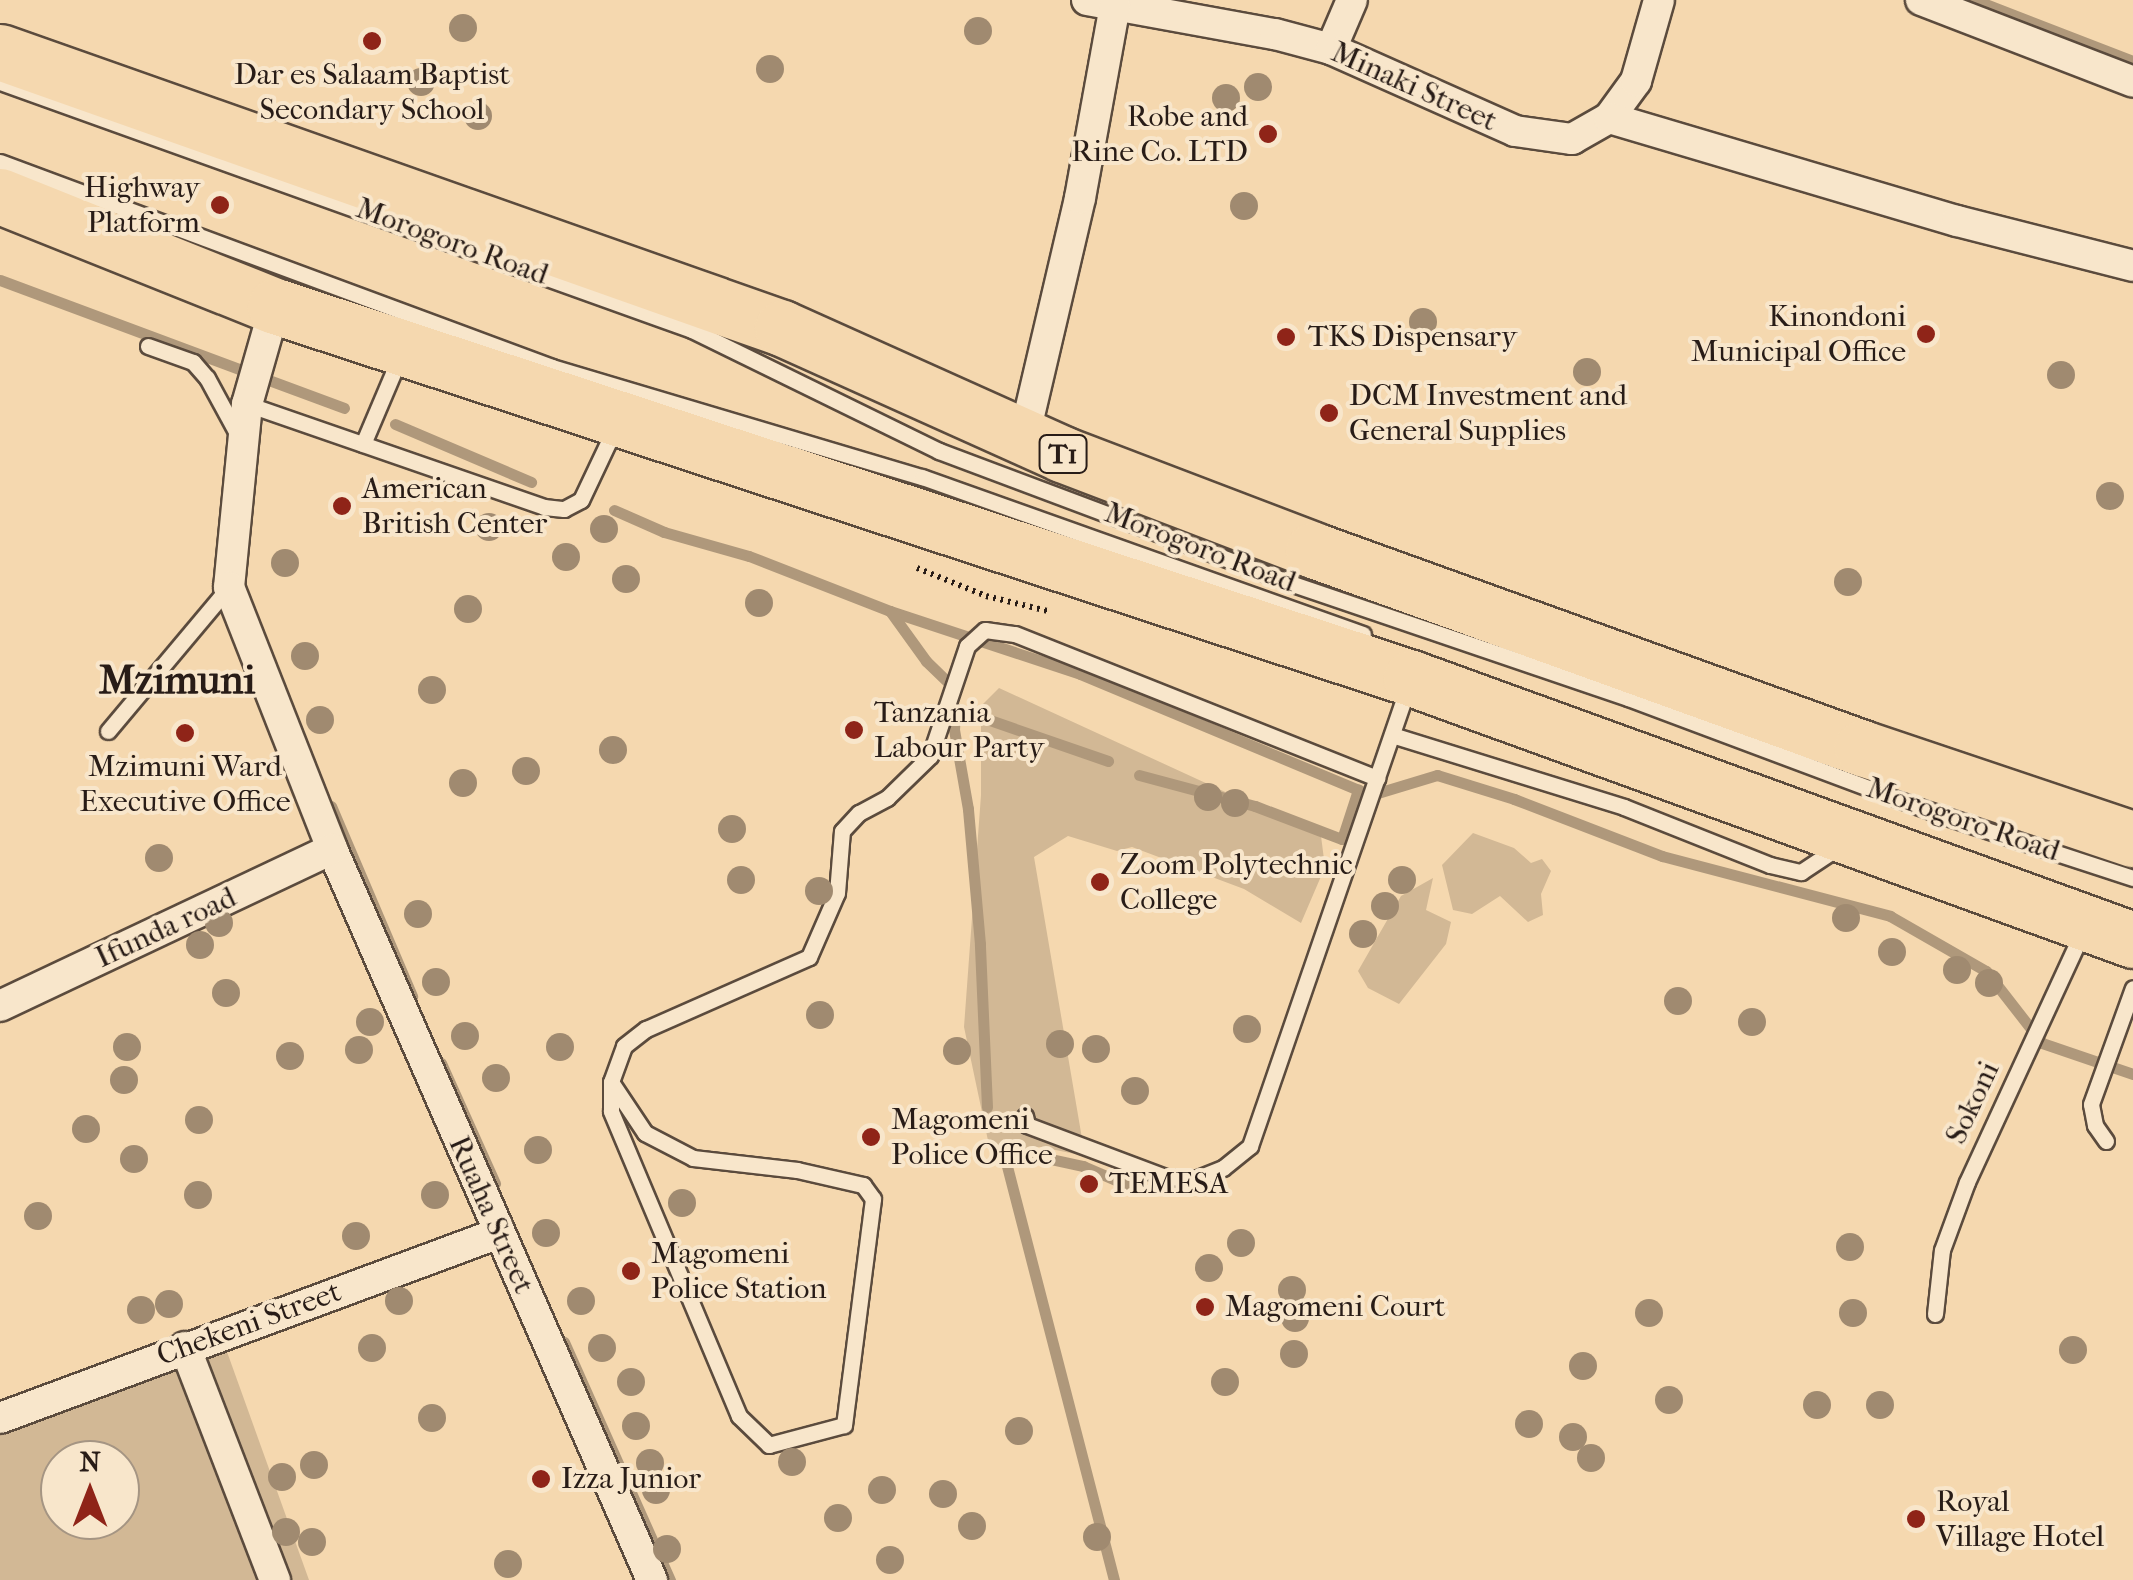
<!DOCTYPE html>
<html>
<head>
<meta charset="utf-8">
<style>
  body { margin:0 }
  #map { position:relative; width:2133px; height:1580px; overflow:hidden; background:#f5d8af; font-family:"IM FELL French Canon",serif }
  div>[style] { position:absolute }
  [style*='--x'] { left:calc(var(--x)*1px); top:calc(var(--y)*1px); width:calc(var(--w)*1px); rotate:calc(var(--a)*1deg) }
  .green>* { inset:0; background:#d2b895 }
  .stream>* { height:11px; margin:-5.5px; padding:0 5.5px; transform-origin:5.5px; border-radius:5.5px; background:#af987b }
  .path>* { height:6px; margin-top:-3px; transform-origin:0; background:repeating-linear-gradient(90deg,#281c17 0 2.5px,transparent 0 7.5px) }
  .roads { filter:drop-shadow(2px 0 #5b4b3d) drop-shadow(-2px 0 #5b4b3d) drop-shadow(0 2px #5b4b3d) drop-shadow(0 -2px #5b4b3d) }
  .lane>* { height:15px; margin:-7.5px; padding:0 7.5px; transform-origin:7.5px; border-radius:7.5px; background:#f8e6cb }
  .street>* { height:30px; margin:-15px; padding:0 15px; transform-origin:15px; border-radius:15px; background:#f8e6cb }
  .highway>* { height:55px; margin:-27.5px; padding:0 27.5px; transform-origin:27.5px; border-radius:27.5px; background:#f5d8af }
  .trees>* { width:28px; height:28px; margin:-14px; border-radius:50%; background:#a08a70 }
  .dots>* { width:28px; height:28px; translate:-50% -50%; box-sizing:border-box; border:5px solid #f8e6cb; border-radius:50% }
  span { translate:-50% -50%; white-space:nowrap; text-align:center; line-height:1.15; -webkit-text-stroke:8px #f8e6cb; paint-order:stroke }
  .shield-label span { padding:2px 8px; background:#f8e6cb; border:2px solid; border-radius:8px; -webkit-text-stroke-width:0 }
  .shield-label { font-size:28px; color:#281c17; font-weight:700 }
  .poi-label { font-size:30px; color:#281c17 }
  .right { translate:-100% -50%; text-align:right }
  .left { translate:0 -50%; text-align:left }
  .street-label { font-size:30px; color:#281c17 }
  .district-label { font-size:40px; color:#281c17; font-weight:700 }
  .north { position:absolute; left:40px; top:1440px; width:100px; height:100px; box-sizing:border-box; background:#f8e6cb; border:2px solid #a59583; border-radius:50%; rotate:0deg; font-size:28px; font-weight:700; line-height:40px; text-align:center; color:#281c17 }
  .north::after { content:''; display:block; margin:auto; width:35px; height:45px; background:#8f2418; clip-path:polygon(50% 0,100% 100%,50% 72%,0 100%) }
</style>
</head>
<body>
<div id="map">
  <div class="green">
    <div style="clip-path:polygon(999px 688px,1321px 836px,1325px 867px,1301px 923px,1244px 889px,1132px 847px,1117px 851px,1068px 836px,1034px 857px,1085px 1156px,1041px 1147px,990px 1150px,964px 1027px,981px 795px,981px 706px)"></div>
    <div style="clip-path:polygon(1473px 833px,1514px 848px,1531px 863px,1542px 859px,1551px 871px,1541px 894px,1543px 915px,1528px 922px,1500px 896px,1472px 914px,1453px 910px,1442px 865px)"></div>
    <div style="clip-path:polygon(1433px 878px,1426px 910px,1451px 922px,1446px 944px,1399px 1004px,1368px 988px,1358px 971px,1401px 896px)"></div>
    <div style="clip-path:polygon(evenodd,217px 1324px,309px 1580px,0 1580px,0 1405px,217px 1324px,60px 1460px,120px 1460px,120px 1520px,60px 1520px,60px 1460px)"></div>
  </div>
  <div class="stream">
    <div style="--x:1975;--y:0;--w:169;--a:21.1"></div>
    <div style="--x:0;--y:280;--w:367;--a:20.4"></div>
    <div style="--x:395;--y:424;--w:148;--a:23.1"></div>
    <div style="--x:614;--y:510;--w:55;--a:23.7"></div>
    <div style="--x:664;--y:532;--w:88;--a:15.8"></div>
    <div style="--x:749;--y:556;--w:151;--a:21.3"></div>
    <div style="--x:890;--y:611;--w:200;--a:18.3"></div>
    <div style="--x:1080;--y:674;--w:315;--a:22.6"></div>
    <div style="--x:1371;--y:795;--w:69;--a:-16.9"></div>
    <div style="--x:1437;--y:775;--w:81;--a:17.3"></div>
    <div style="--x:1514;--y:799;--w:159;--a:21.1"></div>
    <div style="--x:1662;--y:856;--w:236;--a:14.7"></div>
    <div style="--x:1890;--y:916;--w:111;--a:29.8"></div>
    <div style="--x:1986;--y:971;--w:91;--a:52.1"></div>
    <div style="--x:2042;--y:1043;--w:96;--a:18.8"></div>
    <div style="--x:890;--y:611;--w:62;--a:54.2"></div>
    <div style="--x:926;--y:661;--w:39;--a:44"></div>
    <div style="--x:1139;--y:775;--w:120;--a:15"></div>
    <div style="--x:1255;--y:806;--w:93;--a:20.8"></div>
    <div style="--x:1342;--y:839;--w:52;--a:-71.9"></div>
    <div style="--x:331;--y:806;--w:207;--a:66.9"></div>
    <div style="--x:441;--y:1063;--w:132;--a:65.8"></div>
    <div style="--x:987;--y:1107;--w:163;--a:-92.5"></div>
    <div style="--x:980;--y:944;--w:136;--a:-95.1"></div>
    <div style="--x:968;--y:809;--w:80;--a:-100"></div>
    <div style="--x:954;--y:730;--w:22;--a:-87"></div>
    <div style="--x:955;--y:708;--w:162;--a:19.1"></div>
    <div style="--x:564;--y:1342;--w:261;--a:66"></div>
    <div style="--x:1114;--y:1580;--w:439;--a:-104.5"></div>
    <div style="--x:1004;--y:1155;--w:11;--a:-22"></div>
    <div style="--x:1014;--y:1151;--w:71;--a:12.3"></div>
    <div style="--x:1083;--y:1166;--w:63;--a:23.3"></div>
  </div>
  <div class="path">
    <div style="--x:917;--y:568;--w:74;--a:22.1"></div>
    <div style="--x:986;--y:596;--w:64;--a:13.6"></div>
  </div>
  <div class="roads">
    <div class="lane">
      <div style="--x:0;--y:82;--w:735;--a:19.72"></div>
      <div style="--x:692;--y:330;--w:275;--a:26.1"></div>
      <div style="--x:939;--y:451;--w:375;--a:20.6"></div>
      <div style="--x:1290;--y:583;--w:357;--a:18.8"></div>
      <div style="--x:1628;--y:698;--w:336;--a:20.5"></div>
      <div style="--x:1943;--y:816;--w:200;--a:18.1"></div>
      <div style="--x:0;--y:162;--w:589;--a:20.37"></div>
      <div style="--x:552;--y:367;--w:386;--a:16.6"></div>
      <div style="--x:922;--y:477;--w:468;--a:19.6"></div>
      <div style="--x:148;--y:346;--w:48;--a:19.6"></div>
      <div style="--x:193;--y:362;--w:21;--a:49"></div>
      <div style="--x:207;--y:378;--w:67;--a:61.5"></div>
      <div style="--x:247;--y:404;--w:314;--a:19.1"></div>
      <div style="--x:544;--y:507;--w:20;--a:6"></div>
      <div style="--x:564;--y:509;--w:19;--a:-28"></div>
      <div style="--x:581;--y:500;--w:82;--a:-64.7"></div>
      <div style="--x:363;--y:444;--w:95;--a:-67"></div>
      <div style="--x:108;--y:731;--w:188;--a:-50"></div>
      <div style="--x:1392;--y:735;--w:243;--a:17.2"></div>
      <div style="--x:1624;--y:807;--w:157;--a:21.7"></div>
      <div style="--x:1770;--y:865;--w:32;--a:13"></div>
      <div style="--x:1801;--y:872;--w:43;--a:-33.7"></div>
      <div style="--x:611;--y:1082;--w:61;--a:56.3"></div>
      <div style="--x:645;--y:1133;--w:54;--a:27.5"></div>
      <div style="--x:693;--y:1158;--w:105;--a:6.6"></div>
      <div style="--x:797;--y:1170;--w:68;--a:12.8"></div>
      <div style="--x:863;--y:1185;--w:17;--a:54"></div>
      <div style="--x:873;--y:1199;--w:228;--a:97.3"></div>
      <div style="--x:844;--y:1425;--w:78;--a:165.1"></div>
      <div style="--x:769;--y:1445;--w:42;--a:-136"></div>
      <div style="--x:739;--y:1416;--w:331;--a:-112.8"></div>
      <div style="--x:611;--y:1111;--w:29;--a:-90"></div>
      <div style="--x:611;--y:1082;--w:38;--a:-70"></div>
      <div style="--x:624;--y:1046;--w:28;--a:-38"></div>
      <div style="--x:646;--y:1029;--w:178;--a:-23.8"></div>
      <div style="--x:809;--y:957;--w:70;--a:-66.4"></div>
      <div style="--x:837;--y:893;--w:62;--a:-85.4"></div>
      <div style="--x:842;--y:831;--w:25;--a:-47"></div>
      <div style="--x:859;--y:813;--w:32;--a:-28"></div>
      <div style="--x:887;--y:798;--w:60;--a:-44.3"></div>
      <div style="--x:930;--y:756;--w:116;--a:-71.4"></div>
      <div style="--x:967;--y:646;--w:24;--a:-42"></div>
      <div style="--x:985;--y:630;--w:30;--a:8"></div>
      <div style="--x:1015;--y:634;--w:390;--a:21.7"></div>
      <div style="--x:1025;--y:1116;--w:9;--a:77"></div>
      <div style="--x:1027;--y:1125;--w:147;--a:20.6"></div>
      <div style="--x:1165;--y:1177;--w:33;--a:2"></div>
      <div style="--x:1198;--y:1178;--w:27;--a:-22"></div>
      <div style="--x:1223;--y:1168;--w:35;--a:-39"></div>
      <div style="--x:1250;--y:1146;--w:484;--a:-71"></div>
      <div style="--x:2106;--y:1141;--w:19;--a:-125"></div>
      <div style="--x:2095;--y:1125;--w:21;--a:-101"></div>
      <div style="--x:2091;--y:1104;--w:123;--a:-70.1"></div>
      <div style="--x:1935;--y:1314;--w:64;--a:-83.8"></div>
      <div style="--x:1942;--y:1250;--w:72;--a:-69.8"></div>
      <div style="--x:1967;--y:1182;--w:277;--a:-65.2"></div>
    </div>
    <div class="street">
      <div style="--x:1087;--y:0;--w:191;--a:10.3"></div>
      <div style="--x:1275;--y:34;--w:58;--a:15"></div>
      <div style="--x:1331;--y:49;--w:201;--a:24"></div>
      <div style="--x:1515;--y:131;--w:58;--a:8"></div>
      <div style="--x:1572;--y:139;--w:43;--a:-29.6"></div>
      <div style="--x:1609;--y:118;--w:46;--a:-53.9"></div>
      <div style="--x:1636;--y:81;--w:84;--a:-74.1"></div>
      <div style="--x:1921;--y:0;--w:227;--a:21.1"></div>
      <div style="--x:1331;--y:49;--w:53;--a:-66.8"></div>
      <div style="--x:1609;--y:118;--w:363;--a:16.5"></div>
      <div style="--x:1957;--y:221;--w:182;--a:14.3"></div>
      <div style="--x:275;--y:306;--w:102;--a:105.9"></div>
      <div style="--x:247;--y:404;--w:184;--a:95.6"></div>
      <div style="--x:229;--y:587;--w:282;--a:68.5"></div>
      <div style="--x:332;--y:849;--w:798;--a:66.36"></div>
      <div style="--x:1024;--y:437;--w:245;--a:-76.8"></div>
      <div style="--x:1080;--y:198;--w:196;--a:-79.7"></div>
      <div style="--x:0;--y:1006;--w:367;--a:-25.3"></div>
      <div style="--x:185;--y:1347;--w:250;--a:68.9"></div>
      <div style="--x:0;--y:1418;--w:532;--a:-20.34"></div>
    </div>
    <div class="highway">
      <div style="--x:0;--y:52;--w:829;--a:19.44"></div>
      <div style="--x:782;--y:328;--w:307;--a:24.2"></div>
      <div style="--x:1062;--y:454;--w:269;--a:20.9"></div>
      <div style="--x:1313;--y:550;--w:584;--a:19.83"></div>
      <div style="--x:1862;--y:748;--w:286;--a:18.6"></div>
      <div style="--x:0;--y:196;--w:296;--a:21.8"></div>
      <div style="--x:275;--y:306;--w:1195;--a:18.13"></div>
      <div style="--x:1411;--y:678;--w:768;--a:19.94"></div>
    </div>
  </div>
  <div class="trees">
    <div style="left:463px;top:28px"></div>
    <div style="left:978px;top:31px"></div>
    <div style="left:770px;top:69px"></div>
    <div style="left:421px;top:82px"></div>
    <div style="left:1258px;top:87px"></div>
    <div style="left:1226px;top:98px"></div>
    <div style="left:478px;top:116px"></div>
    <div style="left:1244px;top:206px"></div>
    <div style="left:1423px;top:322px"></div>
    <div style="left:1587px;top:372px"></div>
    <div style="left:2061px;top:375px"></div>
    <div style="left:2110px;top:496px"></div>
    <div style="left:489px;top:527px"></div>
    <div style="left:604px;top:529px"></div>
    <div style="left:566px;top:557px"></div>
    <div style="left:285px;top:563px"></div>
    <div style="left:626px;top:579px"></div>
    <div style="left:1848px;top:582px"></div>
    <div style="left:759px;top:603px"></div>
    <div style="left:468px;top:609px"></div>
    <div style="left:305px;top:656px"></div>
    <div style="left:432px;top:690px"></div>
    <div style="left:320px;top:720px"></div>
    <div style="left:613px;top:750px"></div>
    <div style="left:526px;top:771px"></div>
    <div style="left:463px;top:783px"></div>
    <div style="left:1208px;top:797px"></div>
    <div style="left:1235px;top:803px"></div>
    <div style="left:732px;top:829px"></div>
    <div style="left:159px;top:858px"></div>
    <div style="left:741px;top:880px"></div>
    <div style="left:1402px;top:880px"></div>
    <div style="left:819px;top:891px"></div>
    <div style="left:1385px;top:906px"></div>
    <div style="left:418px;top:914px"></div>
    <div style="left:1846px;top:918px"></div>
    <div style="left:219px;top:923px"></div>
    <div style="left:1363px;top:934px"></div>
    <div style="left:200px;top:945px"></div>
    <div style="left:1892px;top:952px"></div>
    <div style="left:1957px;top:970px"></div>
    <div style="left:436px;top:982px"></div>
    <div style="left:1989px;top:983px"></div>
    <div style="left:226px;top:993px"></div>
    <div style="left:1678px;top:1001px"></div>
    <div style="left:820px;top:1015px"></div>
    <div style="left:370px;top:1022px"></div>
    <div style="left:1752px;top:1022px"></div>
    <div style="left:1247px;top:1029px"></div>
    <div style="left:465px;top:1036px"></div>
    <div style="left:1060px;top:1044px"></div>
    <div style="left:127px;top:1047px"></div>
    <div style="left:560px;top:1047px"></div>
    <div style="left:1096px;top:1049px"></div>
    <div style="left:359px;top:1050px"></div>
    <div style="left:957px;top:1051px"></div>
    <div style="left:290px;top:1056px"></div>
    <div style="left:496px;top:1078px"></div>
    <div style="left:124px;top:1080px"></div>
    <div style="left:1135px;top:1091px"></div>
    <div style="left:199px;top:1120px"></div>
    <div style="left:86px;top:1129px"></div>
    <div style="left:538px;top:1150px"></div>
    <div style="left:134px;top:1159px"></div>
    <div style="left:198px;top:1195px"></div>
    <div style="left:435px;top:1195px"></div>
    <div style="left:682px;top:1203px"></div>
    <div style="left:38px;top:1216px"></div>
    <div style="left:546px;top:1233px"></div>
    <div style="left:356px;top:1236px"></div>
    <div style="left:1241px;top:1243px"></div>
    <div style="left:1850px;top:1247px"></div>
    <div style="left:1209px;top:1268px"></div>
    <div style="left:1292px;top:1290px"></div>
    <div style="left:399px;top:1301px"></div>
    <div style="left:581px;top:1301px"></div>
    <div style="left:169px;top:1304px"></div>
    <div style="left:141px;top:1310px"></div>
    <div style="left:1649px;top:1313px"></div>
    <div style="left:1853px;top:1313px"></div>
    <div style="left:1295px;top:1318px"></div>
    <div style="left:372px;top:1348px"></div>
    <div style="left:602px;top:1348px"></div>
    <div style="left:2073px;top:1350px"></div>
    <div style="left:1294px;top:1354px"></div>
    <div style="left:1583px;top:1366px"></div>
    <div style="left:631px;top:1382px"></div>
    <div style="left:1225px;top:1382px"></div>
    <div style="left:1669px;top:1400px"></div>
    <div style="left:1817px;top:1405px"></div>
    <div style="left:1880px;top:1405px"></div>
    <div style="left:432px;top:1418px"></div>
    <div style="left:1529px;top:1424px"></div>
    <div style="left:636px;top:1426px"></div>
    <div style="left:1019px;top:1431px"></div>
    <div style="left:1573px;top:1437px"></div>
    <div style="left:1591px;top:1458px"></div>
    <div style="left:792px;top:1462px"></div>
    <div style="left:650px;top:1463px"></div>
    <div style="left:314px;top:1465px"></div>
    <div style="left:282px;top:1477px"></div>
    <div style="left:656px;top:1490px"></div>
    <div style="left:882px;top:1490px"></div>
    <div style="left:943px;top:1494px"></div>
    <div style="left:838px;top:1518px"></div>
    <div style="left:972px;top:1526px"></div>
    <div style="left:286px;top:1532px"></div>
    <div style="left:1097px;top:1537px"></div>
    <div style="left:312px;top:1542px"></div>
    <div style="left:667px;top:1549px"></div>
    <div style="left:890px;top:1560px"></div>
    <div style="left:508px;top:1564px"></div>
  </div>
  <div class="dots">
    <div style="left:372px;top:41px;background:#8f2418"></div>
    <div style="left:1268px;top:134px;background:#8f2418"></div>
    <div style="left:220px;top:205px;background:#8f2418"></div>
    <div style="left:1926px;top:334px;background:#8f2418"></div>
    <div style="left:1286px;top:337px;background:#8f2418"></div>
    <div style="left:1329px;top:413px;background:#8f2418"></div>
    <div style="left:342px;top:506px;background:#8f2418"></div>
    <div style="left:854px;top:730px;background:#8f2418"></div>
    <div style="left:185px;top:733px;background:#8f2418"></div>
    <div style="left:1100px;top:882px;background:#8f2418"></div>
    <div style="left:871px;top:1137px;background:#8f2418"></div>
    <div style="left:1089px;top:1184px;background:#8f2418"></div>
    <div style="left:631px;top:1271px;background:#8f2418"></div>
    <div style="left:1205px;top:1307px;background:#8f2418"></div>
    <div style="left:541px;top:1479px;background:#8f2418"></div>
    <div style="left:1916px;top:1519px;background:#8f2418"></div>
  </div>
  <div class="shield-label">
    <span style="left:1063px;top:454px">T1</span>
  </div>
  <div class="poi-label">
    <span style="left:372px;top:92px">Dar es Salaam Baptist<br>Secondary School</span>
    <span class="right" style="left:1248px;top:134px">Robe and<br>Rine Co. LTD</span>
    <span class="right" style="left:200px;top:205px">Highway<br>Platform</span>
    <span class="right" style="left:1906px;top:334px">Kinondoni<br>Municipal Office</span>
    <span class="left" style="left:1308px;top:337px">TKS Dispensary</span>
    <span class="left" style="left:1349px;top:413px">DCM Investment and<br>General Supplies</span>
    <span class="left" style="left:362px;top:506px">American<br>British Center</span>
    <span class="left" style="left:874px;top:730px">Tanzania<br>Labour Party</span>
    <span style="left:185px;top:784px">Mzimuni Ward<br>Executive Office</span>
    <span class="left" style="left:1120px;top:882px">Zoom Polytechnic<br>College</span>
    <span class="left" style="left:891px;top:1137px">Magomeni<br>Police Office</span>
    <span class="left" style="left:1109px;top:1184px">TEMESA</span>
    <span class="left" style="left:651px;top:1271px">Magomeni<br>Police Station</span>
    <span class="left" style="left:1225px;top:1307px">Magomeni Court</span>
    <span class="left" style="left:561px;top:1479px">Izza Junior</span>
    <span class="left" style="left:1936px;top:1519px">Royal<br>Village Hotel</span>
  </div>
  <div class="street-label">
    <span style="left:1414px;top:87px;rotate:24deg">Minaki Street</span>
    <span style="left:452px;top:242px;rotate:20deg">Morogoro Road</span>
    <span style="left:1200px;top:548px;rotate:21deg">Morogoro Road</span>
    <span style="left:1963px;top:820px;rotate:19deg">Morogoro Road</span>
    <span style="left:166px;top:928px;rotate:-25deg">Ifunda road</span>
    <span style="left:1973px;top:1103px;rotate:-65deg">Sokoni</span>
    <span style="left:491px;top:1215px;rotate:66deg">Ruaha Street</span>
    <span style="left:249px;top:1324px;rotate:-20deg">Chekeni Street</span>
  </div>
  <div class="district-label">
    <span style="left:177px;top:680px">Mzimuni</span>
  </div>
  <div class="north">N</div>
</div>
</body>
</html>
